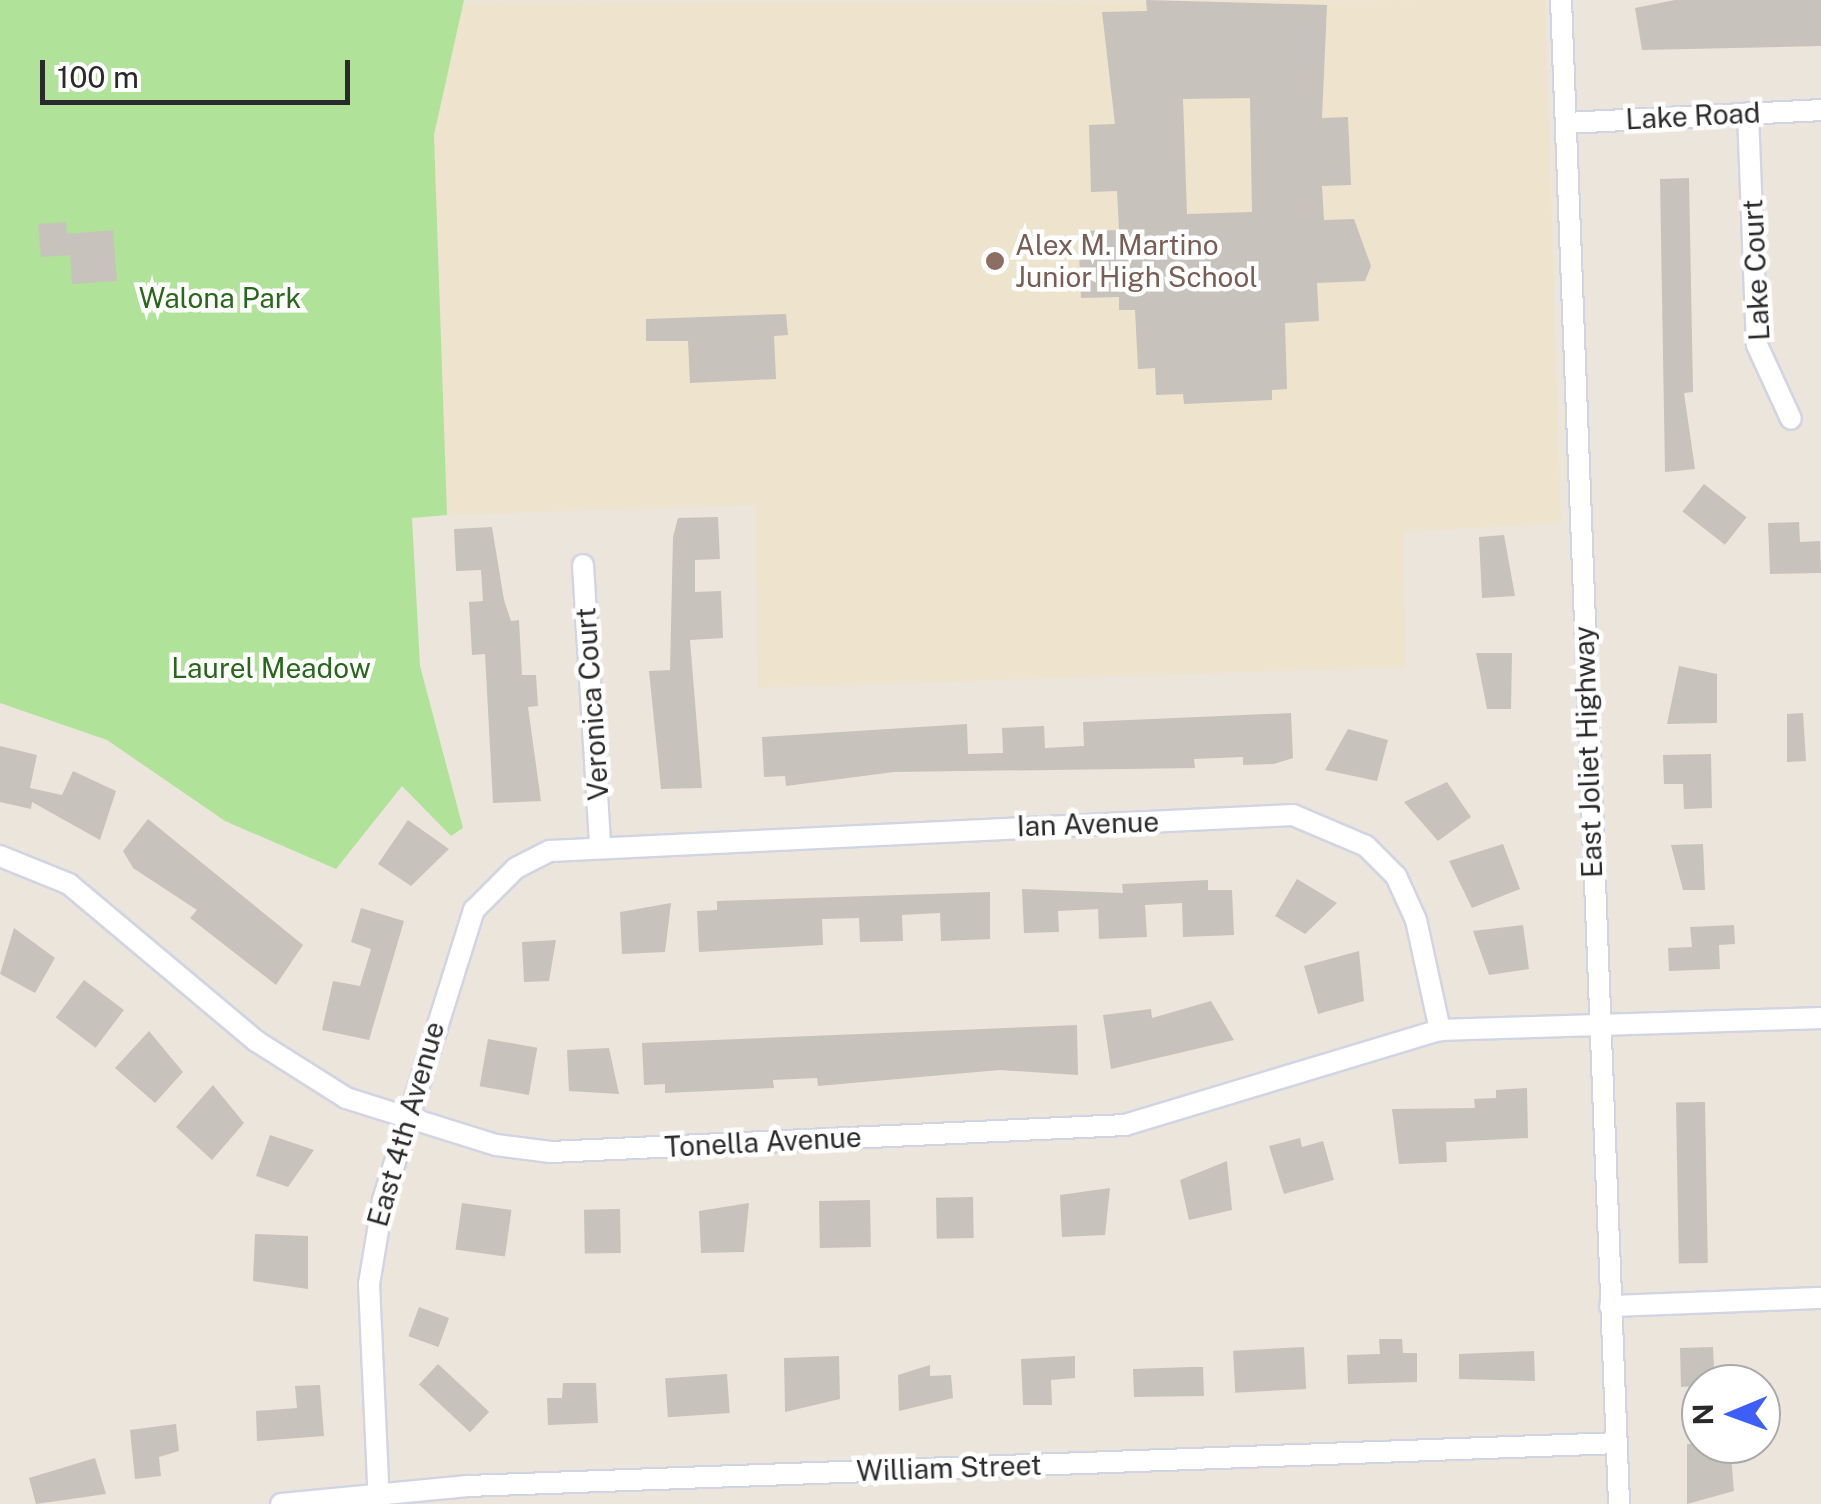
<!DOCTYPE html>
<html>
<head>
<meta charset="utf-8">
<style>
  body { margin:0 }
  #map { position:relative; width:1821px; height:1504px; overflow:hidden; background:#ece5dc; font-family:"Public Sans",sans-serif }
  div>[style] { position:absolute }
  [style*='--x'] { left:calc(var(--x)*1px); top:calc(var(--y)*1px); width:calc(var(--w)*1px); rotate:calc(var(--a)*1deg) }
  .education>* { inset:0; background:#eee3cc }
  .green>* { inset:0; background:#b1e299 }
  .building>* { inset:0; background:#c7c2bc; transform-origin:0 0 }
  .roads { filter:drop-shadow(2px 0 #d1d4e3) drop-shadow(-2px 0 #d1d4e3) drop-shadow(0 2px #d1d4e3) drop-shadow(0 -2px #d1d4e3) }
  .minor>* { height:20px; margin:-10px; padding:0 10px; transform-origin:10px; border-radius:10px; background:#fff }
  .dots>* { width:28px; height:28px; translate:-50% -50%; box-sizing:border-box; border:5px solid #fff; border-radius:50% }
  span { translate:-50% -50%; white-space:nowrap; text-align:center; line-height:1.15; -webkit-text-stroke:9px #fff; paint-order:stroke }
  .street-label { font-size:28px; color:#2a2a2a }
  .education-label { font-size:28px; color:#785e54 }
  .left { translate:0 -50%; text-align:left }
  .park-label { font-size:28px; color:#29671b }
  .north { position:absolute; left:1681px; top:1364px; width:100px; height:100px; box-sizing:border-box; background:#fff; border:2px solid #aaa; border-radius:50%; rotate:269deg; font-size:28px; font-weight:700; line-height:40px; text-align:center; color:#2a2a2a }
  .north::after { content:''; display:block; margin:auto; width:35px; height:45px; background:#3d5ef8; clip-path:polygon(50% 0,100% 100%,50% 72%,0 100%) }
  .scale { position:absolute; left:40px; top:60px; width:310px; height:45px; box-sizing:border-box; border:5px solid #2a2a2a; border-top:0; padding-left:12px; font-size:30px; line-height:35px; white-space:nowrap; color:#2a2a2a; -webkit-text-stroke:8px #fff; paint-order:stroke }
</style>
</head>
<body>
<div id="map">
  <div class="education">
    <div style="clip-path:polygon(1545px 0,1561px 523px,1403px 532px,1406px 667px,757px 688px,756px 505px,447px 515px,434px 135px,464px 3px)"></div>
  </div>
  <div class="green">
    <div style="clip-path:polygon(0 0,464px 0,434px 135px,447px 515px,412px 518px,420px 666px,463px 828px,451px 836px,402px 786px,336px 869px,225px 821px,107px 740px,0 703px)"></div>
  </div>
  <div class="building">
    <div style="clip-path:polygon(evenodd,1146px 0,1327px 5px,1322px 118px,1348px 117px,1351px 185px,1322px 186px,1324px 220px,1354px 219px,1371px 266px,1365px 281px,1317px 283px,1319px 321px,1285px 323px,1287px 389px,1272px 390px,1272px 400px,1184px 404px,1183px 394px,1156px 395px,1155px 368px,1138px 369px,1135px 310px,1119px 310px,1119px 297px,1081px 298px,1078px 231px,1119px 230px,1117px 191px,1091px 192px,1089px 125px,1115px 124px,1102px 12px,1147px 11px,1146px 0,1250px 98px,1252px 212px,1187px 214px,1183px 99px,1250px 98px)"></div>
    <div style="clip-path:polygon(1675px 0,1821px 0,1821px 46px,1642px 50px,1635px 8px)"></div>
    <div style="clip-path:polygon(1689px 178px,1693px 392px,1684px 393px,1695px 469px,1665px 472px,1660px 179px)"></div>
    <div style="clip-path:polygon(66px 222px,67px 234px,113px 230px,117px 281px,72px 284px,70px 255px,41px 257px,38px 224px)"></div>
    <div style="clip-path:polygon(786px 314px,788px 335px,774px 336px,776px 379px,690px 383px,688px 341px,646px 341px,646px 319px)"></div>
    <div style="left:1704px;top:484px;width:54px;height:35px;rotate:38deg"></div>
    <div style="clip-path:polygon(718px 517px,720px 559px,695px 560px,695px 592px,721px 591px,723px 638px,690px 640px,702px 788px,661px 789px,649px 671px,670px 670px,673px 537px,678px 518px)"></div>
    <div style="clip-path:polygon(1799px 522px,1800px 542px,1820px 541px,1821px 573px,1770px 574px,1768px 523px)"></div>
    <div style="clip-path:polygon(492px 527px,504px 600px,511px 621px,519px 620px,522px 675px,536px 675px,538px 706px,528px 707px,541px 801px,493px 803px,485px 654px,472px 655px,469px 602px,483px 601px,481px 570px,456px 571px,454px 529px)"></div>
    <div style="clip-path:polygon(1504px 535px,1515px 596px,1482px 598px,1479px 537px)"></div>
    <div style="clip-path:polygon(1476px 653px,1512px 653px,1511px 709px,1487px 709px)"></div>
    <div style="clip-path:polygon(1679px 666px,1717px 674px,1717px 723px,1667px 724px)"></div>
    <div style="clip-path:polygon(1291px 713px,1293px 758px,1274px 764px,1243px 765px,1243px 757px,1194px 759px,1195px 768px,894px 772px,786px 786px,785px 776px,764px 777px,762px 737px,967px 724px,968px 754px,1003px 753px,1002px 728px,1044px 726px,1045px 748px,1084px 746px,1083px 722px)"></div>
    <div style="clip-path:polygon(1803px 713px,1806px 761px,1787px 762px,1787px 714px)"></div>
    <div style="clip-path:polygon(1348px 729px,1388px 740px,1377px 781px,1325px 770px)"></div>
    <div style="clip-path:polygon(0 746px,37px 755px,30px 788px,62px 795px,73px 771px,116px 791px,100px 840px,32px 802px,31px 809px,0 802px)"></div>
    <div style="clip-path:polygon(1711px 754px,1712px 808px,1684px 809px,1683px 784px,1664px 784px,1663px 755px)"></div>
    <div style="clip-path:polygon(1447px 782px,1471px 817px,1438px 841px,1404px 802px)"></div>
    <div style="clip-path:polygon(148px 819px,303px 945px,276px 985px,190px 918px,197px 910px,133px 868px,123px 851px)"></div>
    <div style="clip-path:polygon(408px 820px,449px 849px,411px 886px,378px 864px)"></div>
    <div style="clip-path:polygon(1503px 844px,1520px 889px,1472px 908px,1449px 861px)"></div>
    <div style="clip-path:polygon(1703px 844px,1705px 890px,1683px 890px,1671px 845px)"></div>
    <div style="clip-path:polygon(1297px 879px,1337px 903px,1305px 934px,1275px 916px)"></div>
    <div style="clip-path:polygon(1208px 880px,1208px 890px,1232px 890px,1234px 935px,1183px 937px,1182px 903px,1145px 905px,1147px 937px,1099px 939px,1098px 909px,1058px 911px,1059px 932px,1024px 933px,1022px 889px,1123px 893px,1122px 884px)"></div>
    <div style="clip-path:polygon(990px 892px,990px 939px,941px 941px,940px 913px,902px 915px,903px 941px,860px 942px,859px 918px,822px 919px,823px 945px,699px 952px,697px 911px,717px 910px,717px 901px)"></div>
    <div style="clip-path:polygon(671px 903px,665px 952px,622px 954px,620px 912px)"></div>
    <div style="clip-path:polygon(361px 908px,404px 921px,369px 1040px,322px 1030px,333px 981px,360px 986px,371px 949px,351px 942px)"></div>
    <div style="clip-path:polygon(1523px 925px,1529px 969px,1489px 975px,1473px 931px)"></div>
    <div style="clip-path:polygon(1734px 925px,1735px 944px,1719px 945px,1720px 969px,1669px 971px,1668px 948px,1692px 947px,1690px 927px)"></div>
    <div style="clip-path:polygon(14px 928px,55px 958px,35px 993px,0 974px)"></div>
    <div style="clip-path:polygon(556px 940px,549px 981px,524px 982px,522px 942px)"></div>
    <div style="clip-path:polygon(1359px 951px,1364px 1001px,1318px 1014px,1304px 966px)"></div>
    <div style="left:84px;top:980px;width:50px;height:47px;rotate:37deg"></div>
    <div style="clip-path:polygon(1211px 1001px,1234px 1040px,1111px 1069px,1103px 1015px,1151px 1009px,1152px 1018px)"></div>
    <div style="clip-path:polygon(1077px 1025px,1078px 1075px,1000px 1070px,818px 1086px,817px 1078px,773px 1080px,774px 1088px,665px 1093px,665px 1084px,644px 1085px,642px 1043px)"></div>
    <div style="clip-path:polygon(149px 1031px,183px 1072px,155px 1103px,115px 1068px)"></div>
    <div style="left:488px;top:1039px;width:50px;height:48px;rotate:10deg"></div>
    <div style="clip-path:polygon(609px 1048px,619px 1094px,569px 1091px,567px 1050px)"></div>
    <div style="clip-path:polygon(213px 1085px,244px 1123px,212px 1160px,176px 1127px)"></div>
    <div style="clip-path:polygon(1527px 1088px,1528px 1138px,1446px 1142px,1447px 1162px,1399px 1164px,1392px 1109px,1475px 1108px,1474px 1099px,1496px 1098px,1496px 1090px)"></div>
    <div style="left:1705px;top:1102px;width:161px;height:29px;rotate:89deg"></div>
    <div style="clip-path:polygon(270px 1135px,314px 1150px,288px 1187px,256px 1176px)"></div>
    <div style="clip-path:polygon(1300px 1138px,1302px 1147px,1323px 1141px,1334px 1180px,1284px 1194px,1269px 1146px)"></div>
    <div style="clip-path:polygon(1227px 1161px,1232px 1210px,1189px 1220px,1180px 1180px)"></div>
    <div style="clip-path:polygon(1110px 1188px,1105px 1235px,1062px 1237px,1060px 1195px)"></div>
    <div style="left:973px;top:1197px;width:41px;height:37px;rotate:89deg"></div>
    <div style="left:870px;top:1200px;width:47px;height:51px;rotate:89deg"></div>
    <div style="left:462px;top:1203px;width:50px;height:47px;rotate:8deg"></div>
    <div style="clip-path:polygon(749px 1203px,744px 1252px,701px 1253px,699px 1211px)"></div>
    <div style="left:620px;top:1209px;width:44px;height:36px;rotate:89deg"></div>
    <div style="clip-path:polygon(255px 1234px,308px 1236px,308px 1289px,253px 1281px)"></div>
    <div style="left:419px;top:1307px;width:32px;height:31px;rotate:20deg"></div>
    <div style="clip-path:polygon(1379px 1339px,1402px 1339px,1403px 1353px,1417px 1353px,1417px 1382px,1348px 1384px,1347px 1355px,1380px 1354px)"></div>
    <div style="left:1304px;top:1347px;width:42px;height:71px;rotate:87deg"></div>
    <div style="clip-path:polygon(1713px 1347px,1714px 1368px,1728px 1367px,1729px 1384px,1681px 1387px,1680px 1348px)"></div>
    <div style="clip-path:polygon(1534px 1351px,1535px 1381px,1459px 1379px,1459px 1354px)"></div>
    <div style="clip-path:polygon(839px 1356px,840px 1399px,785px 1412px,784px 1358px)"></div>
    <div style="clip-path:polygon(1075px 1356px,1075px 1378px,1051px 1380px,1052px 1405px,1023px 1405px,1021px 1359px)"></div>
    <div style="left:438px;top:1364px;width:70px;height:28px;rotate:43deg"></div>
    <div style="clip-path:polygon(930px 1365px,930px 1376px,951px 1375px,953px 1398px,899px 1411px,898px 1375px)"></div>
    <div style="clip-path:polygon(1191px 1367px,1203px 1367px,1204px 1396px,1134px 1397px,1133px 1369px)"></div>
    <div style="left:727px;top:1374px;width:39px;height:62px;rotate:86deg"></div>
    <div style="clip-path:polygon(563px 1383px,596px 1383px,598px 1423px,548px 1425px,547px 1398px,562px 1398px)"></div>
    <div style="clip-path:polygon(320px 1385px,324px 1436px,257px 1441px,256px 1411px,297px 1408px,295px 1386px)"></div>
    <div style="clip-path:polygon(176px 1424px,179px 1451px,159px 1457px,161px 1476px,135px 1479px,130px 1430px)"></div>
    <div style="clip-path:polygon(1687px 1444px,1730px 1444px,1734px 1491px,1687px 1504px)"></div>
    <div style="clip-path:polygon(95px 1458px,106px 1494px,36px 1504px,29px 1478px)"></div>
  </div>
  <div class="roads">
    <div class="minor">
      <div style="--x:1561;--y:0;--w:1505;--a:87.79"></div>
      <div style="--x:1748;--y:113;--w:232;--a:87.8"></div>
      <div style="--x:1757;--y:345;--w:81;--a:65.3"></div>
      <div style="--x:1566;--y:123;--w:255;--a:-2.9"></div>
      <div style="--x:583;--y:565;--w:279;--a:86.5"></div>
      <div style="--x:0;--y:856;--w:74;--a:22.1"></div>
      <div style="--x:69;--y:884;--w:244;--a:40"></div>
      <div style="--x:256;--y:1041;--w:107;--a:32.3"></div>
      <div style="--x:346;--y:1098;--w:157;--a:17.4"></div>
      <div style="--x:496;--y:1145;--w:55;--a:7.3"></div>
      <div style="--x:551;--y:1152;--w:575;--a:-2.69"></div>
      <div style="--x:1125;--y:1125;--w:329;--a:-16.8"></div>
      <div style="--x:1440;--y:1030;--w:381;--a:-1.8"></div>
      <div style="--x:1610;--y:1306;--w:211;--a:-2.2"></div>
      <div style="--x:281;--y:1504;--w:188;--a:-5.5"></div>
      <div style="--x:468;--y:1486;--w:1150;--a:-2.14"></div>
      <div style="--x:379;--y:1504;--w:220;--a:-92.6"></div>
      <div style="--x:369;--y:1284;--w:85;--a:-80.5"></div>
      <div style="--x:383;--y:1200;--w:304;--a:-72.6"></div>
      <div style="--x:474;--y:910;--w:59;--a:-45"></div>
      <div style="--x:516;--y:868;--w:38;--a:-27"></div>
      <div style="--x:550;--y:851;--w:744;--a:-2.77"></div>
      <div style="--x:1293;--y:815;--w:79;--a:23"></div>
      <div style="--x:1366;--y:846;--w:42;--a:45"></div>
      <div style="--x:1396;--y:876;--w:48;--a:65.6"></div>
      <div style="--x:1416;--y:920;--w:113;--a:77.7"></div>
    </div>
  </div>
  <div class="dots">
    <div style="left:995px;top:261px;background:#8d6e63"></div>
  </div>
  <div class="street-label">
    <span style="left:1693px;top:116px;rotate:-3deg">Lake Road</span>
    <span style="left:1756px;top:270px;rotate:-93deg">Lake Court</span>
    <span style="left:592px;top:704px;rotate:-94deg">Veronica Court</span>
    <span style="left:1588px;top:752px;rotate:-92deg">East Joliet Highway</span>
    <span style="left:1088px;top:824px;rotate:-2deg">Ian Avenue</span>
    <span style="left:406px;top:1124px;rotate:-74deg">East 4th Avenue</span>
    <span style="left:763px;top:1142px;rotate:-3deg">Tonella Avenue</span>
    <span style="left:949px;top:1468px;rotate:-2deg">William Street</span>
  </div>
  <div class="education-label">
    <span class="left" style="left:1015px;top:261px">Alex M. Martino<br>Junior High School</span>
  </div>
  <div class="park-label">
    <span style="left:220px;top:298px">Walona Park</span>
    <span style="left:271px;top:668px">Laurel Meadow</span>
  </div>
  <div class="north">N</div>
  <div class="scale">100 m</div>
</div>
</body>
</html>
